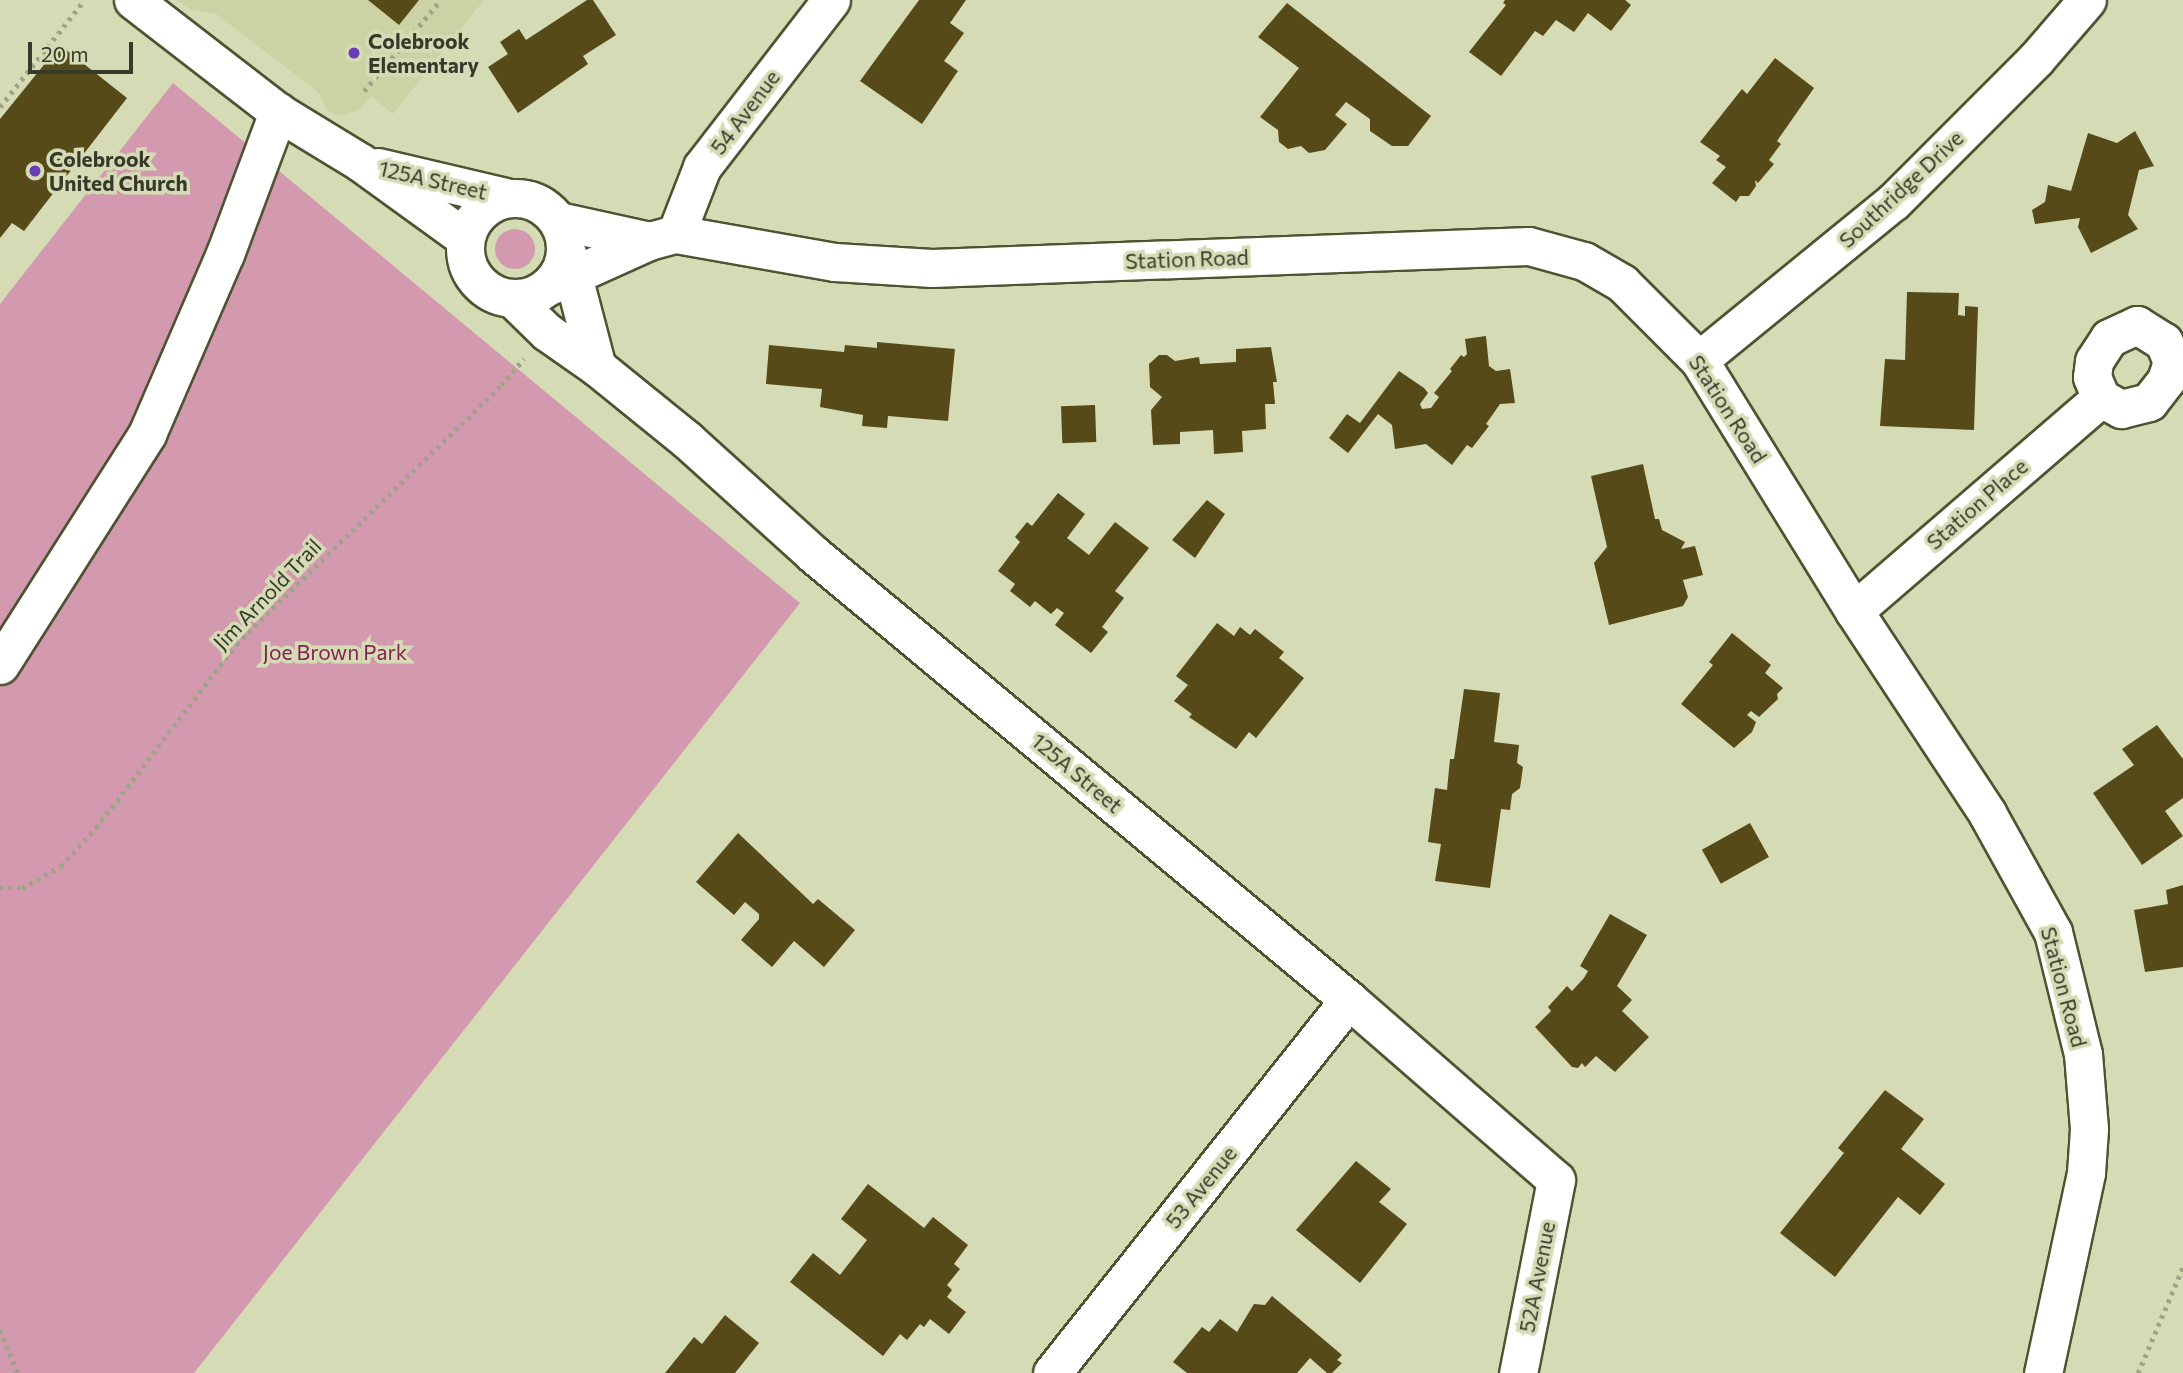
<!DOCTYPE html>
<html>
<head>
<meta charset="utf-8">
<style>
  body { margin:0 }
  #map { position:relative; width:2183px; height:1373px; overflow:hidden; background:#d5dcb5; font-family:Commissioner,sans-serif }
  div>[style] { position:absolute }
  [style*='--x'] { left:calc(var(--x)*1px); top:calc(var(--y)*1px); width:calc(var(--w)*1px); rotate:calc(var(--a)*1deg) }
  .built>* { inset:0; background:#cbd3a4 }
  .green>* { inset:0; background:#d399ae }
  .round { border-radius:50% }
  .building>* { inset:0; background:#564a19; transform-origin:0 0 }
  .path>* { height:4.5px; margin-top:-2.25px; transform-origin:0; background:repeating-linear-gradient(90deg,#9fa486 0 3.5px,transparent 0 8.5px) }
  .roads { filter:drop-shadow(2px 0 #4e5331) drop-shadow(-2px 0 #4e5331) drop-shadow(0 2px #4e5331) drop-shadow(0 -2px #4e5331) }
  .minor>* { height:37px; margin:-18.5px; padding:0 18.5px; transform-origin:18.5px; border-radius:18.5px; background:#fff }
  .minor>.ring { margin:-18.5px; padding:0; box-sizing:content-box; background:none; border:37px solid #fff; border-radius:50% }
  .dots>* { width:19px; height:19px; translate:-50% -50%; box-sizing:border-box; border:4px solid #d5dcb5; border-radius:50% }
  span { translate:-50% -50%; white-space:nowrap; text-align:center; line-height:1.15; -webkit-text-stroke:7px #d5dcb5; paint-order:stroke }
  .poi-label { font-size:21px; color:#37392a; font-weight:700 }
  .left { translate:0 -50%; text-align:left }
  .street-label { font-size:21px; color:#37392a }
  .park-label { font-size:21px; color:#872052 }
  .scale { position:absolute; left:28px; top:42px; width:105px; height:32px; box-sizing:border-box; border:4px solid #37392a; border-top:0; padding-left:9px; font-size:21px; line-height:24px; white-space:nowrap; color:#37392a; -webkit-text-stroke:5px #d5dcb5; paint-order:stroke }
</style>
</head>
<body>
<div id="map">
  <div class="built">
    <div style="clip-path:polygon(177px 0,484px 0,393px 114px,371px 96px,359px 110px,340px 116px,328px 111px,319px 93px,215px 13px,190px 10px)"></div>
  </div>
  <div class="green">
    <div style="clip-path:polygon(173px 83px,800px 603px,194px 1373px,0 1373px,0 304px)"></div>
    <div class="round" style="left:495px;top:229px;width:40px;height:40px"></div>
  </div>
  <div class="building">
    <div style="clip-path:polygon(368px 0,419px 0,399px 25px)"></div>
    <div style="clip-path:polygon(587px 0,593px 0,616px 35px,583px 56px,588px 64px,518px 113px,488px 67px,508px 54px,500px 42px,519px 29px,526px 40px)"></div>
    <div style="clip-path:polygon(919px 0,966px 0,950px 23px,964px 33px,944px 61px,958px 71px,922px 124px,860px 81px)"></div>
    <div style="clip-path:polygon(1505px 0,1625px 0,1631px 5px,1611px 31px,1588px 13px,1574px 32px,1556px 20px,1543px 36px,1535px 31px,1501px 76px,1469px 52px,1506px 5px,1503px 3px)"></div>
    <div style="clip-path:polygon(1287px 3px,1431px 116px,1408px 146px,1392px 146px,1370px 131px,1370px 119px,1346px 102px,1335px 115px,1347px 124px,1325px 150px,1309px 153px,1301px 146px,1288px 149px,1279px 142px,1278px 130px,1260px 117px,1299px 68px,1258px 37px)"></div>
    <div style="clip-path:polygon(60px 45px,127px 98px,24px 231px,12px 223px,0 238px,0 119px)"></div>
    <div style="clip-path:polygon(1775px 58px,1814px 88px,1777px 141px,1781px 144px,1769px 160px,1774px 164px,1758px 183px,1755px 180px,1756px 186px,1749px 196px,1740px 196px,1736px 202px,1712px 183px,1726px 167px,1716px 160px,1720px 156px,1700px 142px,1742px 89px,1747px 94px)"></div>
    <div style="clip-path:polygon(2135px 131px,2154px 166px,2139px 170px,2128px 215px,2138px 229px,2091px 253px,2078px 227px,2080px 218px,2035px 224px,2032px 210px,2045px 202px,2048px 185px,2071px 191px,2088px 133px,2117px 143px)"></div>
    <div style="clip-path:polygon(1907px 292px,1959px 293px,1958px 315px,1965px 316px,1965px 306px,1978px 307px,1974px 430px,1880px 426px,1885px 359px,1905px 360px)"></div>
    <div style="clip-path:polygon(1486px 336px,1489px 366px,1496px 371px,1510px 369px,1515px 403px,1500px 404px,1486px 424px,1489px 426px,1472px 448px,1467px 445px,1452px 465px,1426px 444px,1395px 449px,1392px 425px,1378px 414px,1348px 453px,1329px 438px,1347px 414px,1360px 423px,1399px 371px,1424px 388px,1428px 393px,1420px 404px,1422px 409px,1431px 408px,1439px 397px,1434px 393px,1452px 371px,1450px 369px,1461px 355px,1464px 357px,1467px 354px,1465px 339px)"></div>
    <div style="clip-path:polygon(877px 342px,955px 349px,948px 421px,888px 416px,887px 428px,862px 426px,863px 415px,820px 407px,822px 389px,766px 384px,769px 345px,844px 352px,845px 345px,877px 348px)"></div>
    <div style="clip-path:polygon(1271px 347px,1277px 382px,1273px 382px,1275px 404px,1265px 404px,1266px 429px,1242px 431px,1243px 452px,1214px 454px,1213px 430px,1180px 432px,1180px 444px,1153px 445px,1151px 410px,1162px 397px,1150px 387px,1149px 364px,1159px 355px,1167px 355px,1175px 361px,1199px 357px,1200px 364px,1236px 362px,1236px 349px)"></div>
    <div style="left:1095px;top:405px;width:37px;height:34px;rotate:88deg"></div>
    <div style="clip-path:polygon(1643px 464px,1655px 519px,1659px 519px,1662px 530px,1685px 542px,1681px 549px,1695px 546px,1703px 575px,1683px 580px,1688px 597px,1683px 606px,1609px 625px,1594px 563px,1607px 547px,1591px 476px)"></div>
    <div style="clip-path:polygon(1058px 493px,1085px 514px,1067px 538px,1089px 555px,1115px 522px,1149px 548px,1115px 591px,1124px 598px,1102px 627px,1108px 632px,1091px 653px,1055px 625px,1064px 613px,1057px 608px,1051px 614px,1035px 601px,1030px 607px,1010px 591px,1015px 584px,998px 571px,1020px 542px,1015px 537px,1027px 522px,1032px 526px)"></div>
    <div style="clip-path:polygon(1207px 500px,1225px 514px,1195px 558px,1172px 540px)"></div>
    <div style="clip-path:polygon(1217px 623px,1234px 636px,1240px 627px,1250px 635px,1255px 629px,1284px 652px,1279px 658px,1304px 678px,1256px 738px,1249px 732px,1236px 749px,1189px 717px,1192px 714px,1174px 701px,1188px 685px,1176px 676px)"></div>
    <div style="clip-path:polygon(1732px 633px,1771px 665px,1765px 673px,1783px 688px,1777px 694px,1778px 699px,1759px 717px,1751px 711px,1747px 715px,1756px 722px,1752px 732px,1734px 748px,1681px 704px,1713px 665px,1709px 662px)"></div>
    <div style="clip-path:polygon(1464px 689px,1500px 693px,1494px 742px,1519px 745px,1517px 763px,1523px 767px,1520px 788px,1512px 794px,1510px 810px,1501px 809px,1490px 888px,1435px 881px,1441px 844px,1428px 842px,1435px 788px,1447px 790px,1450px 759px,1454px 759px)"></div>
    <div style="clip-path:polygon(2157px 725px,2183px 759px,2183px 798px,2165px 811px,2183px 836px,2142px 865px,2093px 793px,2134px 765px,2122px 749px)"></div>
    <div style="left:1750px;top:823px;width:39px;height:55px;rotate:61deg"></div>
    <div style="clip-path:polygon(738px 833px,813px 904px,818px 899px,855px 930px,824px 967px,794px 941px,772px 967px,741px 940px,759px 919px,759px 914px,745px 902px,734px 915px,696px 882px)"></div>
    <div style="clip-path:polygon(2183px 885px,2183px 967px,2145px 972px,2134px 910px,2168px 904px,2166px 890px)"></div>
    <div style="clip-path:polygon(1610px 914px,1647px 935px,1617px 986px,1632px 1000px,1622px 1011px,1649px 1037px,1615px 1072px,1596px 1056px,1585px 1067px,1582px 1063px,1578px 1068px,1572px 1067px,1535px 1027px,1551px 1011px,1548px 1007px,1567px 986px,1572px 991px,1584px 978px,1588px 971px,1580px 966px)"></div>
    <div style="clip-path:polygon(1885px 1090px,1924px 1119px,1901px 1149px,1945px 1184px,1920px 1215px,1898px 1197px,1835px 1277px,1780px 1233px,1844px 1153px,1838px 1148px)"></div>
    <div style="clip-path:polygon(1356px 1161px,1391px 1189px,1379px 1202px,1407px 1224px,1360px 1283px,1296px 1230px)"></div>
    <div style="clip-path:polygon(868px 1184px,924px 1228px,933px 1217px,968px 1245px,954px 1264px,960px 1269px,947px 1285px,952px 1290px,947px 1297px,966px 1312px,949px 1334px,930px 1319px,924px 1327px,920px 1324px,907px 1340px,900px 1334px,883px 1356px,790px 1282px,813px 1253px,840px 1275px,867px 1240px,841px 1219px)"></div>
    <div style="clip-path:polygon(1272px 1296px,1342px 1355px,1337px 1360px,1342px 1363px,1332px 1373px,1327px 1373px,1310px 1358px,1297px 1373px,1187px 1373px,1173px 1362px,1202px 1327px,1209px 1332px,1220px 1319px,1237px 1332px,1254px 1304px,1265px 1305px)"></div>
    <div style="clip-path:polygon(725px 1315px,759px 1343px,735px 1373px,665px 1373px,694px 1337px,702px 1344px)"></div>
  </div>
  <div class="path">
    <div style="--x:364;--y:91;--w:119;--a:-49.8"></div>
    <div style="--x:0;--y:107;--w:132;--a:-51.7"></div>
    <div style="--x:0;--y:888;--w:22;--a:0"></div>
    <div style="--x:22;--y:888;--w:45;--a:-29.4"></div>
    <div style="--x:61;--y:866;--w:52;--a:-47.4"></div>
    <div style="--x:96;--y:828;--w:231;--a:-52.7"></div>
    <div style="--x:236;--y:644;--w:371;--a:-44.3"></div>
    <div style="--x:501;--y:385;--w:35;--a:-49"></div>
    <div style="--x:0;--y:1330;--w:47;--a:67.3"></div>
    <div style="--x:2138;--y:1373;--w:115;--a:-67"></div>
  </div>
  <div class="roads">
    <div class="minor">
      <div style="--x:133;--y:0;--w:183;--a:37.7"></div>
      <div style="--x:278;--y:112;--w:96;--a:31.4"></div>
      <div style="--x:360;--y:162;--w:130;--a:35.9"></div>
      <div style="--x:378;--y:167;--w:131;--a:13.2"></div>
      <div class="ring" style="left:465px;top:198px;width:63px;height:63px"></div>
      <div style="--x:559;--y:221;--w:92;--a:12.5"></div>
      <div style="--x:676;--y:234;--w:72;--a:-68.8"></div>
      <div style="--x:702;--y:167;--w:211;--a:-52.3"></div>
      <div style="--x:567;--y:253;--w:118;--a:75.3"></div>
      <div style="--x:547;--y:287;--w:112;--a:-24.3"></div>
      <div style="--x:649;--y:241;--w:28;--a:-15"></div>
      <div style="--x:676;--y:234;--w:161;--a:10"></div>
      <div style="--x:835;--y:262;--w:97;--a:3.5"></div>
      <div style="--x:932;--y:268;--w:597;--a:-2.11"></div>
      <div style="--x:1529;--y:246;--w:57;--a:15.3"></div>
      <div style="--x:1584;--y:261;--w:44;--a:30.1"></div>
      <div style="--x:1622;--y:283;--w:109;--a:45"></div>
      <div style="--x:1699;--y:360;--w:295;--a:58.3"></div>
      <div style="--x:1854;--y:611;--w:242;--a:56.6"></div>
      <div style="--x:1987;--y:813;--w:136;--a:61"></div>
      <div style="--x:2053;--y:932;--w:126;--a:76.2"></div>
      <div style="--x:2083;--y:1054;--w:75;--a:85.4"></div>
      <div style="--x:2089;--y:1129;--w:44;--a:93.9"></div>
      <div style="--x:2086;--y:1173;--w:205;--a:102.1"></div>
      <div style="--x:512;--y:298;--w:49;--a:44.2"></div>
      <div style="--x:547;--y:332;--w:61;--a:35"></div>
      <div style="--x:597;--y:367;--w:116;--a:39"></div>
      <div style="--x:687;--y:440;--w:170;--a:42.1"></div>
      <div style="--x:813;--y:554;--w:697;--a:39.76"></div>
      <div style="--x:1349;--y:1000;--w:274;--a:41"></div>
      <div style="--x:1556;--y:1180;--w:197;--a:101.1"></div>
      <div style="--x:1699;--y:360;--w:250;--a:-39.2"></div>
      <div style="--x:1893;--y:202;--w:202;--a:-45"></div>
      <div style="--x:2036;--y:59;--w:78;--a:-49.2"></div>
      <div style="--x:1854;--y:611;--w:326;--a:-40.8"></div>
      <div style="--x:2101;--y:398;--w:23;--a:29"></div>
      <div style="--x:2121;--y:409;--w:29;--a:-14"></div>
      <div style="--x:2149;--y:402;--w:28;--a:-52"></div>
      <div style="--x:2166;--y:380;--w:19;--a:-72"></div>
      <div style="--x:2172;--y:362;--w:22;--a:-112"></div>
      <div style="--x:2164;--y:342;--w:32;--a:-148"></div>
      <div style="--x:2137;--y:325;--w:31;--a:155"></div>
      <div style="--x:2109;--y:338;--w:27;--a:123"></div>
      <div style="--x:2094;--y:361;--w:16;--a:97"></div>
      <div style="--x:2092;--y:377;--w:23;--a:67"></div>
      <div style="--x:0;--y:665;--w:274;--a:-57.5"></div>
      <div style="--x:147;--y:434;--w:196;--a:-66.6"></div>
      <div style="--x:225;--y:254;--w:152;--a:-69.5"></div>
      <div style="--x:1052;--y:1373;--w:477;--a:-51.5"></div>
    </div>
  </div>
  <div class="dots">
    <div style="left:354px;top:53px;background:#683db5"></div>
    <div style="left:35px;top:171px;background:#683db5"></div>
  </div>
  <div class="poi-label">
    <span class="left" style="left:368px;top:53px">Colebrook<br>Elementary</span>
    <span class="left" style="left:49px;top:171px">Colebrook<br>United Church</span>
  </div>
  <div class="street-label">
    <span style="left:745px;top:112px;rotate:-53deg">54 Avenue</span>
    <span style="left:433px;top:180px;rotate:13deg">125A Street</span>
    <span style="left:1901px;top:189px;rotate:-43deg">Southridge Drive</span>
    <span style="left:1187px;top:259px;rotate:-2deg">Station Road</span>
    <span style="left:1728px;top:409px;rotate:57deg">Station Road</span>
    <span style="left:1977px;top:504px;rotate:-41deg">Station Place</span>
    <span style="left:267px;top:594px;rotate:-46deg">Jim Arnold Trail</span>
    <span style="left:1077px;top:773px;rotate:40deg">125A Street</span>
    <span style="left:2064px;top:987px;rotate:75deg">Station Road</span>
    <span style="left:1201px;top:1187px;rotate:-51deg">53 Avenue</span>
    <span style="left:1537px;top:1277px;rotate:-79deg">52A Avenue</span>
  </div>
  <div class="park-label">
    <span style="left:335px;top:652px">Joe Brown Park</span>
  </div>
  <div class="scale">20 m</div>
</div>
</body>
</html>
